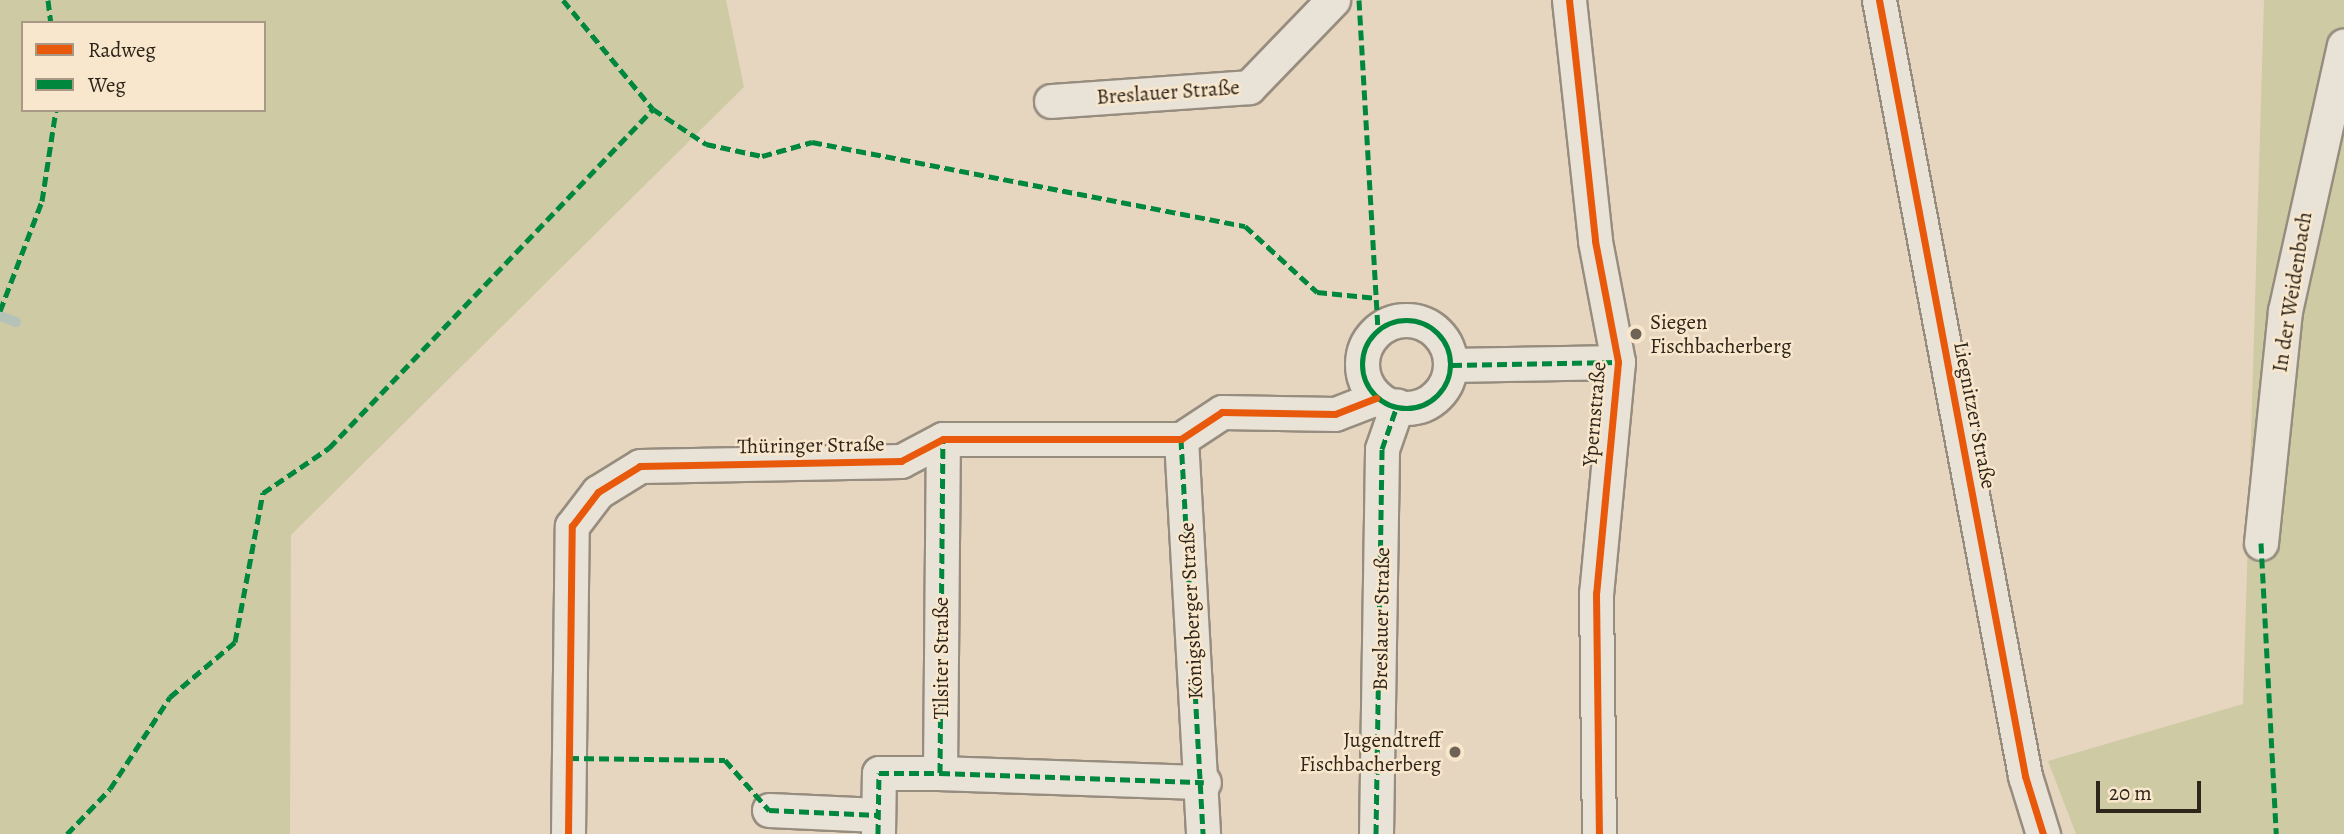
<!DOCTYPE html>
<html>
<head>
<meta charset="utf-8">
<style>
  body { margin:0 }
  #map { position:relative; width:2344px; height:834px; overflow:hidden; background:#e6d6c0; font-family:Alegreya,serif }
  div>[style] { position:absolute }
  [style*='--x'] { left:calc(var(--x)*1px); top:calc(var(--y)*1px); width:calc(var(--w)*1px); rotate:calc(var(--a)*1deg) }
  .green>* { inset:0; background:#cecaa3 }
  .stream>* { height:10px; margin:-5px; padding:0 5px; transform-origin:5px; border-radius:5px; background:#b4c2b8 }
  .roads { filter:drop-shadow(2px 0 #978d7f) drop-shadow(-2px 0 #978d7f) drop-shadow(0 2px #978d7f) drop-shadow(0 -2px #978d7f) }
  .minor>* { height:33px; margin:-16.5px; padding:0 16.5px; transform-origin:16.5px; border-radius:16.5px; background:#e9e2d6 }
  .minor>.ring { margin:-16.5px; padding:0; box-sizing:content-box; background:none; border:33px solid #e9e2d6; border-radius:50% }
  .quiet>* { height:5px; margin-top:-2.5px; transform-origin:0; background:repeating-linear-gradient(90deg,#00873e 0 10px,transparent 0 15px) }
  .quiet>.ring { margin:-2.5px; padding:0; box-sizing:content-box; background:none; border:5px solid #00873e; border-radius:50% }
  .cycleway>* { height:7px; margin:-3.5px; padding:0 3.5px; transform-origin:3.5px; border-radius:3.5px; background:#e8590c }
  .dots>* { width:19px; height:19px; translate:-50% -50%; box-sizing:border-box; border:4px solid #f8e7cc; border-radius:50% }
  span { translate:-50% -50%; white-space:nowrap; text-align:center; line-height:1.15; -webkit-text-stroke:5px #f8e7cc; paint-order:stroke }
  .street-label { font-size:21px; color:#2e251b }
  .poi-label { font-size:21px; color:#2e251b }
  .left { translate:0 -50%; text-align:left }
  .right { translate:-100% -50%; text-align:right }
  .legend { position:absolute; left:21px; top:21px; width:245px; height:91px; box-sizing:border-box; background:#f8e7cc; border:2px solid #a79985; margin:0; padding:9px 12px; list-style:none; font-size:21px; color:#2e251b }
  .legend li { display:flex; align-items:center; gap:14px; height:35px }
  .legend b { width:35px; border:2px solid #a79985 }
  .scale { position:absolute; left:2096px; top:781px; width:105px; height:32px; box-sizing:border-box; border:4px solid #2e251b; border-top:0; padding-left:9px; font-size:21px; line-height:24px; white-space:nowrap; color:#2e251b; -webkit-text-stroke:5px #f8e7cc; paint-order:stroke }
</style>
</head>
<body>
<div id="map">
  <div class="green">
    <div style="clip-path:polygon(evenodd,0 0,726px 0,744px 87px,291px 535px,290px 834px,0 834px,0 0,23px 23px,264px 23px,264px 110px,23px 110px,23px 23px)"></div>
    <div style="clip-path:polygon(2264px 0,2344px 0,2344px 834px,2076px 834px,2048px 761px,2243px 704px)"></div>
  </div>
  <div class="stream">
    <div style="--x:0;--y:316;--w:17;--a:21"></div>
  </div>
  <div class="roads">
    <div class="minor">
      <div style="--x:1569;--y:0;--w:242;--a:83.8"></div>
      <div style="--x:1595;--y:241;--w:123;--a:79.2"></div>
      <div style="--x:1618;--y:362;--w:232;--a:95.4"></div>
      <div style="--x:1596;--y:593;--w:241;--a:89.3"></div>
      <div style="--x:1879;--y:0;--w:790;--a:79.34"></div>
      <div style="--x:2025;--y:776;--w:61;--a:72.8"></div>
      <div style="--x:1051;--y:101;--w:198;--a:-4"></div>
      <div style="--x:1249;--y:87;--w:121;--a:-46"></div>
      <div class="ring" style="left:1362px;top:320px;width:55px;height:55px"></div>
      <div style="--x:1452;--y:365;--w:166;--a:-1"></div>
      <div style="--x:1181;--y:439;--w:396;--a:86.8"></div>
      <div style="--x:2261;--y:543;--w:233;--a:-84.1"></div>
      <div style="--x:2285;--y:311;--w:272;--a:-77.5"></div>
      <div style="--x:940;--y:773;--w:264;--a:2"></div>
      <div style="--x:769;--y:810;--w:109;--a:2.6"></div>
      <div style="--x:568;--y:834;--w:308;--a:-89.3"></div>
      <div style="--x:572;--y:526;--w:43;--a:-52.6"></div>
      <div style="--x:598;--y:492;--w:49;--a:-31.8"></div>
      <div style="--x:640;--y:466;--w:261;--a:-1.1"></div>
      <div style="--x:901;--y:461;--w:47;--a:-27.6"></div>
      <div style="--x:943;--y:439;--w:238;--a:0"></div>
      <div style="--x:1181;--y:439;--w:49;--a:-33.4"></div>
      <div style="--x:1222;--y:412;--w:113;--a:1"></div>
      <div style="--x:1335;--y:414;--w:44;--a:-21.3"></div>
      <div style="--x:878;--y:834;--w:61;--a:-89.1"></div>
      <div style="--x:879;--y:773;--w:61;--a:0"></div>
      <div style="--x:940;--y:773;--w:334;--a:-89.5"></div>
      <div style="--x:1376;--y:834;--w:385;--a:-89.1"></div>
      <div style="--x:1382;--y:449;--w:46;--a:-70.8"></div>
    </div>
  </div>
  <div class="quiet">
    <div style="--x:48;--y:0;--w:23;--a:83"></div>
    <div style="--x:563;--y:0;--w:141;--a:50.5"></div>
    <div style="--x:653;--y:109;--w:64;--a:33.4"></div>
    <div style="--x:706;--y:144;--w:57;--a:12.1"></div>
    <div style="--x:762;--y:156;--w:52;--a:-15.6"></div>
    <div style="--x:812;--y:142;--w:441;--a:11"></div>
    <div style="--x:1245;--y:226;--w:98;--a:42.5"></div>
    <div style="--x:1317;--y:292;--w:60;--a:5.7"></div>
    <div style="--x:1359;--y:0;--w:331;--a:86.7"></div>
    <div style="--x:0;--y:311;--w:118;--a:-69.1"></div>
    <div style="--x:42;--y:201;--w:92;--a:-81.3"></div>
    <div class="ring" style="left:1362px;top:320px;width:83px;height:83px"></div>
    <div style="--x:1452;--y:365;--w:166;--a:-1"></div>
    <div style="--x:1181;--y:439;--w:396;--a:86.8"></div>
    <div style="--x:2261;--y:543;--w:291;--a:87"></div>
    <div style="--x:569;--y:758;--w:156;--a:0.7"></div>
    <div style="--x:725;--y:760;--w:67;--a:48.7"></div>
    <div style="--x:769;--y:810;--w:109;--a:2.6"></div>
    <div style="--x:940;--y:773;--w:264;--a:2"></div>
    <div style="--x:67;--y:834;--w:62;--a:-46.3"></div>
    <div style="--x:110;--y:789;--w:110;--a:-56.9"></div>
    <div style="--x:170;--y:697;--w:85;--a:-40.2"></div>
    <div style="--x:235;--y:642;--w:152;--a:-79.4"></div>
    <div style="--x:263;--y:493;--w:80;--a:-34.3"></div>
    <div style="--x:329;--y:448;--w:469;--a:-46.3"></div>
    <div style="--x:878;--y:834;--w:61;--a:-89.1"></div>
    <div style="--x:879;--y:773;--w:61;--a:0"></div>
    <div style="--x:940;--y:773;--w:334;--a:-89.5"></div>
    <div style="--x:1376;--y:834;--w:385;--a:-89.1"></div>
    <div style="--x:1382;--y:449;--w:46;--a:-70.8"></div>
  </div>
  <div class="cycleway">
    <div style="--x:1569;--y:0;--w:242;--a:83.8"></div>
    <div style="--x:1595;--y:241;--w:123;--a:79.2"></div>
    <div style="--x:1618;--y:362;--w:232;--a:95.4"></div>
    <div style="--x:1596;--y:593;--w:241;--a:89.3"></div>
    <div style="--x:1879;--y:0;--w:790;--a:79.34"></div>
    <div style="--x:2025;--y:776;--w:61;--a:72.8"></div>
    <div style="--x:568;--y:834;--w:308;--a:-89.3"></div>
    <div style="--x:572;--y:526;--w:43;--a:-52.6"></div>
    <div style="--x:598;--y:492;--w:49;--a:-31.8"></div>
    <div style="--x:640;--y:466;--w:261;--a:-1.1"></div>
    <div style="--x:901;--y:461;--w:47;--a:-27.6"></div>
    <div style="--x:943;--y:439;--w:238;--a:0"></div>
    <div style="--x:1181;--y:439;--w:49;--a:-33.4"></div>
    <div style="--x:1222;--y:412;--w:113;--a:1"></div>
    <div style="--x:1335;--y:414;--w:44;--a:-21.3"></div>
  </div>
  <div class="dots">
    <div style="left:1636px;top:334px;background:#6e6355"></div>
    <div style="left:1455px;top:752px;background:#6e6355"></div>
  </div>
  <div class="street-label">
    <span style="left:1168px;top:92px;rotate:-4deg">Breslauer Straße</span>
    <span style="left:2292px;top:292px;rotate:-81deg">In der Weidenbach</span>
    <span style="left:1594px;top:414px;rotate:-85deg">Ypernstraße</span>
    <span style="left:1975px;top:415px;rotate:79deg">Liegnitzer Straße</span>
    <span style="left:811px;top:445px;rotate:-1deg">Thüringer Straße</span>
    <span style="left:1191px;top:611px;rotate:-93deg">Königsberger Straße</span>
    <span style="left:1381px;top:619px;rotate:-89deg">Breslauer Straße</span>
    <span style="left:941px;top:658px;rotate:-90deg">Tilsiter Straße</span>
  </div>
  <div class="poi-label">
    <span class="left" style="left:1650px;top:334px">Siegen<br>Fischbacherberg</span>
    <span class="right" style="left:1441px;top:752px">Jugendtreff<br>Fischbacherberg</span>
  </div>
  <ul class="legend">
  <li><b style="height:9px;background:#e8590c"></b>Radweg</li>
  <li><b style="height:9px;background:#00873e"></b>Weg</li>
  </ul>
  <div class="scale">20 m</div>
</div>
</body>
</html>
